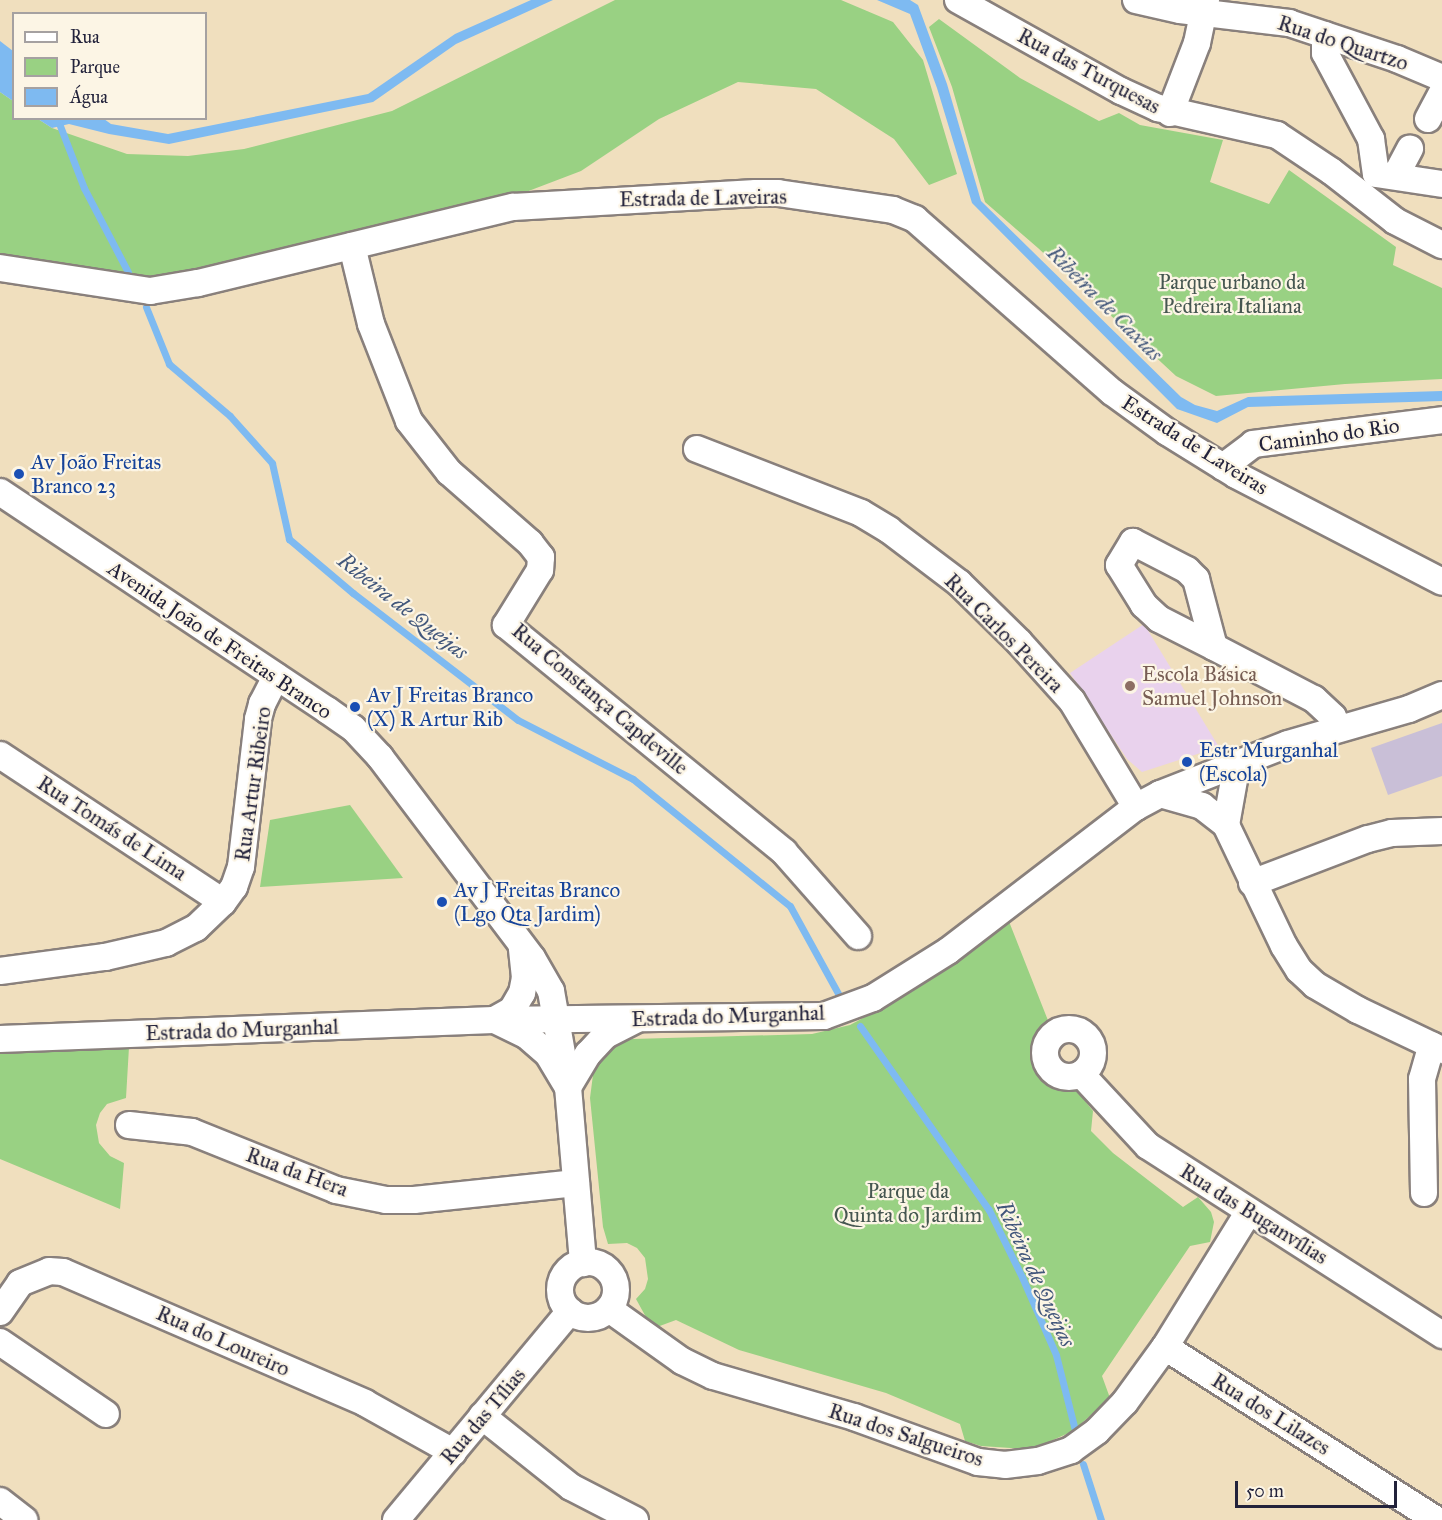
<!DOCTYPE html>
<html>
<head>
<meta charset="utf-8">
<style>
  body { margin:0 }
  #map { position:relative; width:1442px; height:1520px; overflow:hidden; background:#f0dfbe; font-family:"IM FELL Great Primer",serif }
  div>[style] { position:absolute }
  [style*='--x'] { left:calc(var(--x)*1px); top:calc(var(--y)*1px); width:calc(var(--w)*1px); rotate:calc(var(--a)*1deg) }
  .built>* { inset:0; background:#e9d2ed }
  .industrial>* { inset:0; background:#c9bfd7 }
  .green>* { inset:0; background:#99d183 }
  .water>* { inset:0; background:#7ebaf1 }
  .stream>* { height:7px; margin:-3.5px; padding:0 3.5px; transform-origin:3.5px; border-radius:3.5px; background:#7ebaf1 }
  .roads { filter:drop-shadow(2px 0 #89807c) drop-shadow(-2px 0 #89807c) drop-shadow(0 2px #89807c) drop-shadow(0 -2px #89807c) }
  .minor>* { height:26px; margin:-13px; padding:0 13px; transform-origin:13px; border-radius:13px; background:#fff }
  .minor>.ring { margin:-13px; padding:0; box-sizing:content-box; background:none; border:26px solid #fff; border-radius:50% }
  .dots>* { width:16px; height:16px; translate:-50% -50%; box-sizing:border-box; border:3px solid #fcf5e5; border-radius:50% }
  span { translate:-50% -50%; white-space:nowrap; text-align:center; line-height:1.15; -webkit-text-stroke:4.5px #fcf5e5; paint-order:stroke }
  .street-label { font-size:21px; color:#22223b }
  .park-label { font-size:21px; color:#465751 }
  .transit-label { font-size:21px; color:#164399 }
  .left { translate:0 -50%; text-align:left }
  .education-label { font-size:21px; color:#785e54 }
  .water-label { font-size:22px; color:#42577b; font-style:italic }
  .legend { position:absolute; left:12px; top:12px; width:195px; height:108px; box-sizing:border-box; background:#fcf5e5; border:2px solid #a5a1a1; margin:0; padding:8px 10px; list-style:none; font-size:18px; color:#22223b }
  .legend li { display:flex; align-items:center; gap:12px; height:30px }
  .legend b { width:30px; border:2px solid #a5a1a1 }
  .scale { position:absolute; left:1235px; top:1481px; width:162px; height:27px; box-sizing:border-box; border:3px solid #22223b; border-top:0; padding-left:8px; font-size:18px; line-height:21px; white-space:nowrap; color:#22223b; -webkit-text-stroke:4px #fcf5e5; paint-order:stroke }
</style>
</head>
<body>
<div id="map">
  <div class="built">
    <div style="clip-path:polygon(1144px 624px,1219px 747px,1142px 772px,1127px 759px,1070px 673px)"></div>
  </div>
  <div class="industrial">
    <div style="clip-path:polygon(1442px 723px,1442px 776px,1388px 795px,1371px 748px)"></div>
  </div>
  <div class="green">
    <div style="clip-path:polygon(615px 0,841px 0,893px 22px,923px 60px,957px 174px,929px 185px,894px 139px,816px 89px,738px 82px,659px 119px,581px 171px,518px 195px,151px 283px,0 258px,0 92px,13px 101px,14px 118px,38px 119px,52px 128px,127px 154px,188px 156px,244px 149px,392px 111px)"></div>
    <div style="clip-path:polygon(939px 19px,1020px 78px,1099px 121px,1119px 113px,1140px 125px,1223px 140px,1210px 182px,1269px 204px,1289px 170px,1396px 247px,1393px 265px,1442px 288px,1442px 379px,1345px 384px,1216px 396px,1176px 376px,1038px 248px,985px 202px,952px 87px,929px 27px)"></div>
    <div style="clip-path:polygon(350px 805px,403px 878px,260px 887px,270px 820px)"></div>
    <div style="clip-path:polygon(1008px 919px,1049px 1023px,1035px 1044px,1034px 1055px,1039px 1068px,1047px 1076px,1077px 1091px,1093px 1111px,1091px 1131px,1113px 1153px,1183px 1207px,1198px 1197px,1211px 1212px,1214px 1222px,1210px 1242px,1190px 1246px,1102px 1376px,1110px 1398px,1073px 1431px,1042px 1445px,1025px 1449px,981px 1446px,965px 1441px,960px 1424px,886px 1393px,739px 1350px,676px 1320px,657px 1327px,647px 1319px,636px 1299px,645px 1289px,648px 1279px,645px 1258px,637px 1248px,627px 1243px,608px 1244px,603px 1227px,590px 1098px,594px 1067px,603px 1055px,612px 1045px,632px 1039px,812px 1034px,850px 1025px,911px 992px,957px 962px)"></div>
    <div style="clip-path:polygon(129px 1047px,126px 1098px,107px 1104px,100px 1113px,96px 1125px,99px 1143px,110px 1156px,124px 1163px,120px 1209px,0 1159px,0 1054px)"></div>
  </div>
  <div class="water">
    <div style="clip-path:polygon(531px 0,553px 0,456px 44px,373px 102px,169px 144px,109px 134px,69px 124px,52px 128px,38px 119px,104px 119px,111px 124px,168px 134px,368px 94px,455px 34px)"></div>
    <div style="clip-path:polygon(877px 0,910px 0,918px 5px,947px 84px,981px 201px,1181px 397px,1195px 405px,1217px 411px,1248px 397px,1442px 391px,1442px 401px,1248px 407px,1217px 423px,1177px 409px,972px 203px,937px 88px,910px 14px)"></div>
    <div style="clip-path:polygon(0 41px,13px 51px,13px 101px,0 92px)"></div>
  </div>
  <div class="stream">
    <div style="--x:57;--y:118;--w:75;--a:68.9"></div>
    <div style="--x:84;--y:188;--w:95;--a:62.4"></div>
    <div style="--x:146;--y:307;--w:61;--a:68"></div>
    <div style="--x:169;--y:364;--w:80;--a:40.4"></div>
    <div style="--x:230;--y:416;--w:63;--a:48.2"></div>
    <div style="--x:272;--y:463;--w:78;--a:77.4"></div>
    <div style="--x:289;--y:539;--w:84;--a:40.2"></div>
    <div style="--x:353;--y:593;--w:208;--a:37.6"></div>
    <div style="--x:518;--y:720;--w:129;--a:27.2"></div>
    <div style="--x:633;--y:779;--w:202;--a:39"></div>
    <div style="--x:790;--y:906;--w:102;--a:61.2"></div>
    <div style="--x:860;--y:1026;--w:225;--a:55"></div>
    <div style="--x:989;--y:1210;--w:75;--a:63.8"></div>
    <div style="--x:1022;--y:1277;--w:85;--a:66.4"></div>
    <div style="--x:1056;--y:1355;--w:77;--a:75.8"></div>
    <div style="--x:1083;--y:1464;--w:59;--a:72.2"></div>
  </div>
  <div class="roads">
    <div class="minor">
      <div style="--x:958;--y:0;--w:187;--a:29.2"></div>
      <div style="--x:1121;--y:91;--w:41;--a:24.7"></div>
      <div style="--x:1158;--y:108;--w:122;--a:12.8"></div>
      <div style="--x:1277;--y:135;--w:65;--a:33.7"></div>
      <div style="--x:1331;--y:171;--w:81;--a:38"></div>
      <div style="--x:1395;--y:221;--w:53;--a:27.1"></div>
      <div style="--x:1136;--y:0;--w:45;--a:12.8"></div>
      <div style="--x:1180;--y:10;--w:110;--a:6.8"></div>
      <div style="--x:1289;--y:23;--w:114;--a:18.4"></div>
      <div style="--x:1397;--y:59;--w:49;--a:22.9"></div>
      <div style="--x:1325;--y:35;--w:18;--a:90"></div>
      <div style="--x:1325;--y:53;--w:98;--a:61.9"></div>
      <div style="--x:1371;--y:139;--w:35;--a:82"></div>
      <div style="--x:1170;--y:113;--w:75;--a:-68.9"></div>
      <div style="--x:1197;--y:43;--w:44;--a:-78.2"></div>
      <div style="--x:1428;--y:119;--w:30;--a:-62"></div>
      <div style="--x:1376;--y:174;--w:67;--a:8.6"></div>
      <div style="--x:1396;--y:175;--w:30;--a:-62"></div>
      <div style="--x:352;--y:246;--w:80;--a:76.3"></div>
      <div style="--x:371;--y:324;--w:104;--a:68.6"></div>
      <div style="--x:409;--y:421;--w:65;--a:51.9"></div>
      <div style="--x:449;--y:472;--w:108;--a:41.2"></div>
      <div style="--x:530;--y:543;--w:18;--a:52"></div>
      <div style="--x:541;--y:557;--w:13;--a:94"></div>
      <div style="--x:540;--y:570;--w:65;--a:121.7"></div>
      <div style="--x:506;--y:625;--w:359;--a:39.2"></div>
      <div style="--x:784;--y:852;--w:112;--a:48.6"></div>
      <div style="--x:0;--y:268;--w:152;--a:8.7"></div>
      <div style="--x:150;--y:291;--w:49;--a:-9.5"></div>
      <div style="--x:198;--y:283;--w:324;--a:-13.6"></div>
      <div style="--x:513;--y:207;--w:243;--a:-3.3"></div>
      <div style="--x:756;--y:193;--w:22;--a:0"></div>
      <div style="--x:778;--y:193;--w:116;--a:8.4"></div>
      <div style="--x:893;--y:210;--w:24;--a:22"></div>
      <div style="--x:915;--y:219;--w:262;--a:41.3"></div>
      <div style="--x:1112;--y:392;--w:68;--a:36"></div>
      <div style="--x:1167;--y:432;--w:81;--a:31.9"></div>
      <div style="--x:1236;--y:475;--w:232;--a:27.4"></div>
      <div style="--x:697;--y:449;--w:176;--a:21.3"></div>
      <div style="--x:861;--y:513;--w:33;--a:31"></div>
      <div style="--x:889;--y:530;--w:88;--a:37.1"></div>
      <div style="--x:959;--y:583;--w:84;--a:44.5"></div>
      <div style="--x:1019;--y:642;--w:79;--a:48.1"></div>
      <div style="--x:1072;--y:701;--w:124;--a:58.9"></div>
      <div style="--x:1223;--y:467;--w:38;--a:-37"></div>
      <div style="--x:1253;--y:444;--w:191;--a:-7.2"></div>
      <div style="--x:0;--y:492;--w:393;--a:33.7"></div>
      <div style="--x:327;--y:710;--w:32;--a:35"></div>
      <div style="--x:353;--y:728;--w:40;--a:47"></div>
      <div style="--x:380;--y:757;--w:252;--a:52.9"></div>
      <div style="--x:532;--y:958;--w:38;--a:60"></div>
      <div style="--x:551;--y:991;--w:97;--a:80"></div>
      <div style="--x:568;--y:1087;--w:177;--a:85.1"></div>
      <div style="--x:1133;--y:542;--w:61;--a:27.4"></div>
      <div style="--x:1187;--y:570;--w:13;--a:45"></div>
      <div style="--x:1196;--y:579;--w:70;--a:75.2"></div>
      <div style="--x:1214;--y:647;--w:62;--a:-153"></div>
      <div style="--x:1159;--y:619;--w:21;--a:-137"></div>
      <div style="--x:1144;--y:605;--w:47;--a:-122"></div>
      <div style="--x:1119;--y:565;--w:27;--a:-59"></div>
      <div style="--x:1214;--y:647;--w:113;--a:27.5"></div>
      <div style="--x:1314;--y:699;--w:26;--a:43"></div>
      <div style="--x:1333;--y:717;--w:12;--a:66"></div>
      <div style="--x:0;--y:755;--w:267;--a:33.4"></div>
      <div style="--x:1160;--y:794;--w:44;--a:15.9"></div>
      <div style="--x:1202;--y:806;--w:31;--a:38"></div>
      <div style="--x:1226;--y:825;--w:134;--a:64.4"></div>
      <div style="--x:1284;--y:946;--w:28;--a:58"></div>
      <div style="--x:1299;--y:970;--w:22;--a:43"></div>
      <div style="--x:1315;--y:985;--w:50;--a:30.2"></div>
      <div style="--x:1358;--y:1010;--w:93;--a:25.5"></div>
      <div style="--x:1226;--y:825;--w:63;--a:-79.9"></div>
      <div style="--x:1252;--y:883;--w:124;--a:-20.8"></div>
      <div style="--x:1368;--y:839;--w:25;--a:-14"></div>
      <div style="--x:1392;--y:833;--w:50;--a:-2.3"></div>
      <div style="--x:0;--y:971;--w:106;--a:-7.6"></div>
      <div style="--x:105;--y:957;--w:63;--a:-12.9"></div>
      <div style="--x:166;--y:943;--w:34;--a:-27"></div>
      <div style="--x:196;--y:928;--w:37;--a:-44"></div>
      <div style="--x:223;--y:902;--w:19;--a:-54"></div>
      <div style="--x:234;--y:887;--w:21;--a:-71"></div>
      <div style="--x:241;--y:867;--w:149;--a:-83.4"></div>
      <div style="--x:258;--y:719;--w:16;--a:-75"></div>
      <div style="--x:262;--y:704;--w:31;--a:-63"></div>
      <div style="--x:494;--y:1020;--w:21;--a:-29"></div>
      <div style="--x:512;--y:1010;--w:20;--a:-60"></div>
      <div style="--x:522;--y:993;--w:15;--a:-79"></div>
      <div style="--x:525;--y:978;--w:31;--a:-96"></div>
      <div style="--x:497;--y:1021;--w:32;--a:26"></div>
      <div style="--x:526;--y:1035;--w:29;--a:41"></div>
      <div style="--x:548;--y:1054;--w:39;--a:59"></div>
      <div style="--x:568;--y:1087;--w:39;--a:-59"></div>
      <div style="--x:588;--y:1054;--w:26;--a:-47"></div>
      <div style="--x:606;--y:1035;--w:33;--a:-27"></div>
      <div class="ring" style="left:1045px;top:1029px;width:22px;height:22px"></div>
      <div style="--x:0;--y:1039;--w:494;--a:-2.2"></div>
      <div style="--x:494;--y:1020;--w:330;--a:-0.7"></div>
      <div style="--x:824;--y:1016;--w:52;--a:-20.2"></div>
      <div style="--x:873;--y:998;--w:89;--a:-32.1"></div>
      <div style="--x:948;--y:951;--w:237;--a:-37.5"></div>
      <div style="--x:1136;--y:807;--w:27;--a:-28"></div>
      <div style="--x:1160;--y:794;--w:137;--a:-21.3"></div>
      <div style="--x:1288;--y:744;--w:126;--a:-16.1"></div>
      <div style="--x:1409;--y:709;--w:36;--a:-23"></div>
      <div style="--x:1081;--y:1074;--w:98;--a:47.1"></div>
      <div style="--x:1148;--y:1146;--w:350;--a:32.7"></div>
      <div style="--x:129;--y:1125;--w:63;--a:6.3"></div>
      <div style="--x:192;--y:1132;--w:155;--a:21.9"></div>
      <div style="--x:336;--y:1190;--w:51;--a:11.3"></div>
      <div style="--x:386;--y:1200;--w:28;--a:0"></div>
      <div style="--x:414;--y:1200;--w:163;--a:-6"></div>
      <div style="--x:1424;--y:1193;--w:114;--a:-91"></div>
      <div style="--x:1422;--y:1079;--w:35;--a:-74"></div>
      <div class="ring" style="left:560px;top:1262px;width:30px;height:30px"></div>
      <div style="--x:609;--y:1309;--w:90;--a:35.5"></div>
      <div style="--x:682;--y:1361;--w:34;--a:26"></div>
      <div style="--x:713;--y:1376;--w:147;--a:16.2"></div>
      <div style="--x:854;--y:1417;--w:132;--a:19.9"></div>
      <div style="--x:978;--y:1462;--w:27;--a:6"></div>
      <div style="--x:1005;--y:1465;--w:33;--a:-7"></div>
      <div style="--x:1038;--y:1461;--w:35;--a:-18"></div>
      <div style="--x:1071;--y:1450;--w:32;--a:-36"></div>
      <div style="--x:1097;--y:1431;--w:40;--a:-46"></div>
      <div style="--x:1125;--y:1402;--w:68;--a:-54"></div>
      <div style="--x:1165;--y:1347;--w:158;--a:-58.2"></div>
      <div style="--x:0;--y:1312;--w:35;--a:-55"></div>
      <div style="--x:20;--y:1283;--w:31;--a:-22"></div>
      <div style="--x:49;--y:1271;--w:14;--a:4"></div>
      <div style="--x:63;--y:1272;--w:329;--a:23.4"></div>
      <div style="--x:365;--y:1403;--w:101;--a:29.1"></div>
      <div style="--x:0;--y:1342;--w:128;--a:34.2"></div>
      <div style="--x:1165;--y:1347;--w:322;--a:32.5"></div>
      <div style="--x:482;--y:1416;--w:114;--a:38.6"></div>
      <div style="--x:571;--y:1487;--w:72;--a:27.3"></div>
      <div style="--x:0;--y:1501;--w:31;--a:38"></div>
      <div style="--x:396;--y:1520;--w:272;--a:-50.2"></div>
    </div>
  </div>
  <div class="dots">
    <div style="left:19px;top:474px;background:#1a4fb4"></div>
    <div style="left:1130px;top:686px;background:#8d6e63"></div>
    <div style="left:355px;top:707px;background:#1a4fb4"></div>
    <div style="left:1187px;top:762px;background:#1a4fb4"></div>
    <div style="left:442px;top:902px;background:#1a4fb4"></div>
  </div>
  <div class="street-label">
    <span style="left:1343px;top:43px;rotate:18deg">Rua do Quartzo</span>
    <span style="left:1089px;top:71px;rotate:28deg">Rua das Turquesas</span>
    <span style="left:703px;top:198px;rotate:-1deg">Estrada de Laveiras</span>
    <span style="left:1329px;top:435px;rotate:-8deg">Caminho do Rio</span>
    <span style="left:1195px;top:445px;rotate:32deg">Estrada de Laveiras</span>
    <span style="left:1004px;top:633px;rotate:45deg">Rua Carlos Pereira</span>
    <span style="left:220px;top:640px;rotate:34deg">Avenida João de Freitas Branco</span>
    <span style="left:600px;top:699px;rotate:40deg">Rua Constança Capdeville</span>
    <span style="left:253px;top:784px;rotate:-82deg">Rua Artur Ribeiro</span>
    <span style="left:112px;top:828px;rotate:33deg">Rua Tomás de Lima</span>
    <span style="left:728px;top:1016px;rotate:-2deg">Estrada do Murganhal</span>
    <span style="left:242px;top:1030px;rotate:-2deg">Estrada do Murganhal</span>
    <span style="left:297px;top:1172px;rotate:20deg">Rua da Hera</span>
    <span style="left:1254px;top:1214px;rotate:32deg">Rua das Buganvílias</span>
    <span style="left:223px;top:1341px;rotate:24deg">Rua do Loureiro</span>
    <span style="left:1271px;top:1414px;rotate:32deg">Rua dos Lilazes</span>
    <span style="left:483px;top:1416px;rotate:-50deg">Rua das Tílias</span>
    <span style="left:906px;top:1435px;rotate:18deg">Rua dos Salgueiros</span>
  </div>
  <div class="park-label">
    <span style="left:1232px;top:294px">Parque urbano da<br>Pedreira Italiana</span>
    <span style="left:908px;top:1203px">Parque da<br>Quinta do Jardim</span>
  </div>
  <div class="transit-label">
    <span class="left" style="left:31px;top:474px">Av João Freitas<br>Branco 23</span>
    <span class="left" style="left:367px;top:707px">Av J Freitas Branco<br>(X) R Artur Rib</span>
    <span class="left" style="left:1199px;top:762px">Estr Murganhal<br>(Escola)</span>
    <span class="left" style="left:454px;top:902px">Av J Freitas Branco<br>(Lgo Qta Jardim)</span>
  </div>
  <div class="education-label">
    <span class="left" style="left:1142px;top:686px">Escola Básica<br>Samuel Johnson</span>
  </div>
  <div class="water-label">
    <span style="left:1105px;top:303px;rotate:45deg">Ribeira de Caxias</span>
    <span style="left:403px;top:606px;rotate:38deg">Ribeira de Queijas</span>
    <span style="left:1036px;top:1274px;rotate:65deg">Ribeira de Queijas</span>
  </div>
  <ul class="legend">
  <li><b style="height:8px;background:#fff"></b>Rua</li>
  <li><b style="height:16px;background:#99d183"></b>Parque</li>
  <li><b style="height:16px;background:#7ebaf1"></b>Água</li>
  </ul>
  <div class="scale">50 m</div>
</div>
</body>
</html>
